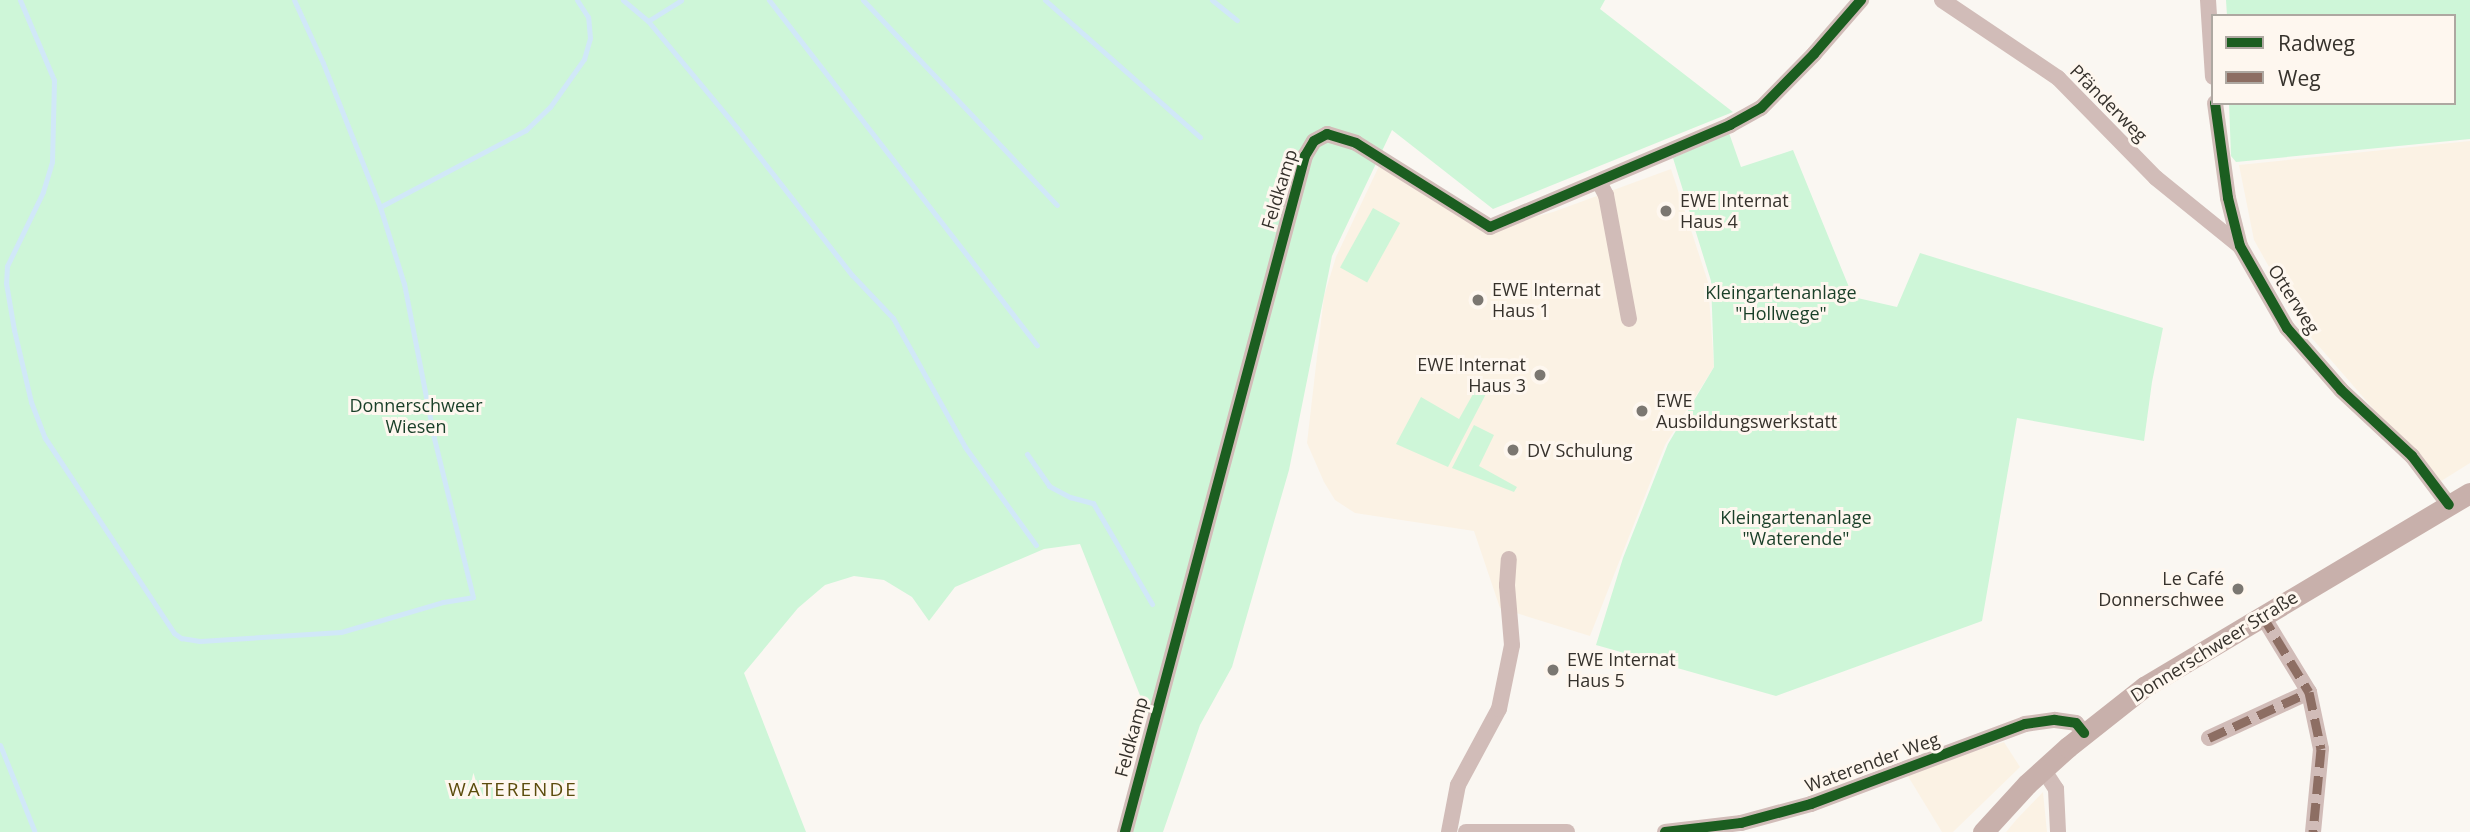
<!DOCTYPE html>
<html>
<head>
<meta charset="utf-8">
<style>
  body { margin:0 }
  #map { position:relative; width:2470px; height:832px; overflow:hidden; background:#faf7f2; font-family:"Open Sans",sans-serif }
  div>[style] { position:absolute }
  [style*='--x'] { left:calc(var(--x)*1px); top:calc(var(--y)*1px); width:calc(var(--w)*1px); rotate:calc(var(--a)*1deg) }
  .built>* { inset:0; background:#fbf2e4 }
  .green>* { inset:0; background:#cef6d8; transform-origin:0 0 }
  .stream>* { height:5px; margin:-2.5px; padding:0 2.5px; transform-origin:2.5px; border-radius:2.5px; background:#d1e8f8 }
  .minor>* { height:16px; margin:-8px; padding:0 8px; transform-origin:8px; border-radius:8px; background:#d1bcb8 }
  .secondary>* { height:21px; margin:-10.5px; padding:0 10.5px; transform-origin:10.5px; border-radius:10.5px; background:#c8b0ab }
  .quiet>* { height:9px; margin-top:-4.5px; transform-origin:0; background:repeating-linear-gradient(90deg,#8d6e63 0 18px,transparent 0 27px) }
  .cycleway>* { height:10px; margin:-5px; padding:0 5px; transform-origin:5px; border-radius:5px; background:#1b5e20 }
  .dots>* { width:19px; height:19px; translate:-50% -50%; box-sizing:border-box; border:4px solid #fef7ef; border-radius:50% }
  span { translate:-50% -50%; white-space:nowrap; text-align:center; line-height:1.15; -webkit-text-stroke:6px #fef7ef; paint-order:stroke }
  .street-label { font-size:18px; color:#36322c }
  .poi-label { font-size:18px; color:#36322c }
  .left { translate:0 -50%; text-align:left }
  .right { translate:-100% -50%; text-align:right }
  .park-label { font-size:18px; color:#193f28 }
  .neighbourhood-label { font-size:19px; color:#5b4c0c; letter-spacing:2px }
  .legend { position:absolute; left:2211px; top:14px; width:245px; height:91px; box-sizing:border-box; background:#fef7ef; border:2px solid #aea8a1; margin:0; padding:9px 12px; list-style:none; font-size:21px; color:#36322c }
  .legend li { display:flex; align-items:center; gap:14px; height:35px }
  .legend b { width:35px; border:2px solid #aea8a1 }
</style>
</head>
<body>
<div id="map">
  <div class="built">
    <div style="clip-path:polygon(2470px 141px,2470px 463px,2438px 483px,2303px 328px,2254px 240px,2239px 165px)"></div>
    <div style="clip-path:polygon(1380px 164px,1483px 231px,1553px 212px,1671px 169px,1708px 282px,1714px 367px,1665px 445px,1590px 636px,1500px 608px,1474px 531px,1355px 513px,1335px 500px,1324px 482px,1307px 443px,1324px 296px,1336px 257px)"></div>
    <div style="clip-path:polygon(2004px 742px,2020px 767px,1953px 832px,1942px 832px,1906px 773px)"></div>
    <div style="clip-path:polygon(2043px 792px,2047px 832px,2006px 832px,2017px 819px)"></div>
  </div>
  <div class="green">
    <div style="clip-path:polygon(0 0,1605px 0,1600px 9px,1733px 112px,1493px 209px,1392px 130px,1332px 256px,1289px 470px,1232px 667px,1200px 725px,1163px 832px,1130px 832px,1159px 717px,1147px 713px,1080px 544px,1044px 549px,955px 587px,929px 621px,912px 597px,884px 580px,854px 576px,825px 585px,798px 608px,744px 673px,806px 832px,0 832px)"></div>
    <div style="clip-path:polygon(2226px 0,2470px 0,2470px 139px,2236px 162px,2231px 156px,2229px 103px,2454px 103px,2454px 16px,2227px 16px)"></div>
    <div style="clip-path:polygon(1729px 133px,1741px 167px,1793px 150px,1853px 297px,1897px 307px,1920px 253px,2163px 328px,2152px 382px,2144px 441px,2017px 418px,1982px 621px,1776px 696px,1596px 645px,1623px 558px,1668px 444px,1714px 367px,1711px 281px,1673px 158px)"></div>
    <div style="left:1373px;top:208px;width:31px;height:68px;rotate:29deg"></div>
    <div style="clip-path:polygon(1477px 387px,1487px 392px,1448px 467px,1396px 444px,1421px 397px,1459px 419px)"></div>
    <div style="clip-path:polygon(1474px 425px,1494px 435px,1479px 466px,1517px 487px,1514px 492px,1452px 468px)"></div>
  </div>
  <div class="stream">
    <div style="--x:20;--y:0;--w:87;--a:67"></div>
    <div style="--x:54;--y:80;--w:82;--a:91.4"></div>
    <div style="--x:52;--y:162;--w:31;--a:107"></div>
    <div style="--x:43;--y:192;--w:82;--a:115.9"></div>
    <div style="--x:7;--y:266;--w:17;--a:93"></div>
    <div style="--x:6;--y:283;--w:48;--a:80.3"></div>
    <div style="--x:14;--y:330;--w:74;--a:76.7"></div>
    <div style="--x:31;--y:402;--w:39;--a:69"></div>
    <div style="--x:45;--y:438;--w:234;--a:56.5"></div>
    <div style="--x:174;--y:633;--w:9;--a:36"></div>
    <div style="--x:181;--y:638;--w:19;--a:9"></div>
    <div style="--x:200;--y:641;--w:141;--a:-3.7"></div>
    <div style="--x:341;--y:632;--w:106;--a:-16.4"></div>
    <div style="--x:443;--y:602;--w:30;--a:-9"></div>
    <div style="--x:473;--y:597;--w:164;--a:-103.8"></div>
    <div style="--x:434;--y:438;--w:157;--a:-101"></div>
    <div style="--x:404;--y:284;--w:81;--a:-107.3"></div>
    <div style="--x:380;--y:207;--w:155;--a:-111.6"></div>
    <div style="--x:323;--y:63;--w:69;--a:-114.7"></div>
    <div style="--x:623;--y:0;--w:33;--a:40"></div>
    <div style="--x:648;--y:21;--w:139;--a:50.2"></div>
    <div style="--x:737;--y:128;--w:187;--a:52"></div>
    <div style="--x:852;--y:275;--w:59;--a:46.4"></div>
    <div style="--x:893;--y:318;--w:148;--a:60.8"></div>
    <div style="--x:965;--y:447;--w:121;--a:54.1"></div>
    <div style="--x:769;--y:0;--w:437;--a:52.2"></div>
    <div style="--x:863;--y:0;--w:282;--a:46.6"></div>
    <div style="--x:1045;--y:0;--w:207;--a:41.5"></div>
    <div style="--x:1212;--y:0;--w:32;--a:39"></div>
    <div style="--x:648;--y:21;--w:39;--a:-32"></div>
    <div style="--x:380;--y:207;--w:165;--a:-27.8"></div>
    <div style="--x:526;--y:130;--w:33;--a:-44"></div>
    <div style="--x:550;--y:107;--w:59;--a:-54.7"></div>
    <div style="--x:584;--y:59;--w:22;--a:-74"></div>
    <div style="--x:590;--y:38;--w:21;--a:-95"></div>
    <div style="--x:588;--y:17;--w:20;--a:-123"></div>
    <div style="--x:1027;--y:454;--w:39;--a:55"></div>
    <div style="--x:1049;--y:486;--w:24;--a:28"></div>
    <div style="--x:1070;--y:497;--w:24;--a:15"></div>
    <div style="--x:1093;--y:503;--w:117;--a:59.7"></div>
    <div style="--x:0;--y:745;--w:92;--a:68.2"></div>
  </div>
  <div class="minor">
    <div style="--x:1942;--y:0;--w:140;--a:33.9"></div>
    <div style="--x:2058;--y:78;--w:140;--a:45.6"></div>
    <div style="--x:2156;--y:178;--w:108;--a:39"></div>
    <div style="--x:2208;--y:0;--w:77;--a:86.3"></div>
    <div style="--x:2215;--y:103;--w:96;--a:82.2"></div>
    <div style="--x:2228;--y:198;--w:49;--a:76"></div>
    <div style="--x:2240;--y:246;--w:95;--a:60.2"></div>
    <div style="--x:2287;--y:328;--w:82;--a:48.9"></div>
    <div style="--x:2341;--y:390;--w:97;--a:42.9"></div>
    <div style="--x:2412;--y:456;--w:61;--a:52.9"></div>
    <div style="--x:1599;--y:182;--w:15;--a:62"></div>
    <div style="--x:1606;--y:195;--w:126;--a:79.5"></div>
    <div style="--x:2262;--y:615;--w:90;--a:58.6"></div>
    <div style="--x:2309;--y:692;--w:58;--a:78.1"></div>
    <div style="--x:2321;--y:749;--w:83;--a:95.5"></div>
    <div style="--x:2209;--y:738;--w:110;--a:-24.7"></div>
    <div style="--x:2043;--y:769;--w:24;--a:57"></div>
    <div style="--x:2056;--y:789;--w:43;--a:87.3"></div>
    <div style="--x:1125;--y:832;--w:700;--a:-75.09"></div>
    <div style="--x:1305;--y:156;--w:17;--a:-59"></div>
    <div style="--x:1314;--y:141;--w:15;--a:-28"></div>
    <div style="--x:1327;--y:134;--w:30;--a:17"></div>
    <div style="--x:1356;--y:143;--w:158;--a:32.1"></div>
    <div style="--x:1490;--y:227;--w:261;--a:-23"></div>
    <div style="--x:1730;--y:125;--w:35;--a:-29"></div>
    <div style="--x:1761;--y:108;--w:76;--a:-45.5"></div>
    <div style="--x:1814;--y:54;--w:72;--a:-49"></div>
    <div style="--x:1449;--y:832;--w:48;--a:-79.2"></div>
    <div style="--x:1458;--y:785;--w:86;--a:-61.7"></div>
    <div style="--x:1499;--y:709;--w:65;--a:-78.5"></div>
    <div style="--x:1512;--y:645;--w:60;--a:-94.8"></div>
    <div style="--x:1507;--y:585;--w:26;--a:-86"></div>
    <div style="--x:1466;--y:832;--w:101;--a:0"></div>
    <div style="--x:1665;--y:832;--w:77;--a:-6.8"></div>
    <div style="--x:1741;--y:823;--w:73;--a:-15.2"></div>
    <div style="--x:1811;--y:804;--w:228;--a:-20.5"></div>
    <div style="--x:2025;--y:724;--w:30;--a:-8"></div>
    <div style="--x:2055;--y:720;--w:21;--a:8"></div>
    <div style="--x:2076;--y:723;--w:13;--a:51"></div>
  </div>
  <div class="secondary">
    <div style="--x:1983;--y:832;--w:65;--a:-47.5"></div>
    <div style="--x:2027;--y:784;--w:55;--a:-42.1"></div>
    <div style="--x:2068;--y:747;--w:97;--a:-38.3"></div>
    <div style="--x:2144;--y:687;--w:379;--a:-30.8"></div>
  </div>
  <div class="quiet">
    <div style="--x:2262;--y:615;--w:90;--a:58.6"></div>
    <div style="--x:2309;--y:692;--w:58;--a:78.1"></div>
    <div style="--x:2321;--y:749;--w:83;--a:95.5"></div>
    <div style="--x:2209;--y:738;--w:110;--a:-24.7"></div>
  </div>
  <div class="cycleway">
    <div style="--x:2215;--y:103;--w:96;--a:82.2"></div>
    <div style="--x:2228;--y:198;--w:49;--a:76"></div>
    <div style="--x:2240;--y:246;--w:95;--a:60.2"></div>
    <div style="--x:2287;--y:328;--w:82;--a:48.9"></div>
    <div style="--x:2341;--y:390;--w:97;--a:42.9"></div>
    <div style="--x:2412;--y:456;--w:61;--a:52.9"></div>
    <div style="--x:1125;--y:832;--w:700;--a:-75.09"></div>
    <div style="--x:1305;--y:156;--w:17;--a:-59"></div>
    <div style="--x:1314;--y:141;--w:15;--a:-28"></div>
    <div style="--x:1327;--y:134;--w:30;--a:17"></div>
    <div style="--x:1356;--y:143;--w:158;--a:32.1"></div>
    <div style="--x:1490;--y:227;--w:261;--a:-23"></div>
    <div style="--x:1730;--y:125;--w:35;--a:-29"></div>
    <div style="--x:1761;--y:108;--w:76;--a:-45.5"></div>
    <div style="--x:1814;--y:54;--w:72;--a:-49"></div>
    <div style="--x:1665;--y:832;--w:77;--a:-6.8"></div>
    <div style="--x:1741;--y:823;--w:73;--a:-15.2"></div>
    <div style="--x:1811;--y:804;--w:228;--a:-20.5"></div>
    <div style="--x:2025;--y:724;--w:30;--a:-8"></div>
    <div style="--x:2055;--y:720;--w:21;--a:8"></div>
    <div style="--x:2076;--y:723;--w:13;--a:51"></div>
  </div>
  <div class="dots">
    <div style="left:1666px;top:211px;background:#7b7771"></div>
    <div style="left:1478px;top:300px;background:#7b7771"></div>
    <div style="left:1540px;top:375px;background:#7b7771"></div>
    <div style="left:1642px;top:411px;background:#7b7771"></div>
    <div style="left:1513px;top:450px;background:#7b7771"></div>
    <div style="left:2238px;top:589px;background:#7b7771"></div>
    <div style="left:1553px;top:670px;background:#7b7771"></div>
  </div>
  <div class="street-label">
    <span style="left:2109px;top:103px;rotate:45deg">Pfänderweg</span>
    <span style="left:1279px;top:189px;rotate:-73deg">Feldkamp</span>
    <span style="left:2294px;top:299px;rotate:57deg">Otterweg</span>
    <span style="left:2214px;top:646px;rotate:-32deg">Donnerschweer Straße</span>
    <span style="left:1131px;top:737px;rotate:-75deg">Feldkamp</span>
    <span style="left:1872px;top:762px;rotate:-20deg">Waterender Weg</span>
  </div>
  <div class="poi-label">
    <span class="left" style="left:1680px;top:211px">EWE Internat<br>Haus 4</span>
    <span class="left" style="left:1492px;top:300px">EWE Internat<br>Haus 1</span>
    <span class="right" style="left:1526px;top:375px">EWE Internat<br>Haus 3</span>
    <span class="left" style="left:1656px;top:411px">EWE<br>Ausbildungswerkstatt</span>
    <span class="left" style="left:1527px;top:450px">DV Schulung</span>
    <span class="right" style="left:2224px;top:589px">Le Café<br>Donnerschwee</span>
    <span class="left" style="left:1567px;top:670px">EWE Internat<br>Haus 5</span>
  </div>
  <div class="park-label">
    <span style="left:1781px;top:303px">Kleingartenanlage<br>"Hollwege"</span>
    <span style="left:416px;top:416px">Donnerschweer<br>Wiesen</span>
    <span style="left:1796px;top:528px">Kleingartenanlage<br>"Waterende"</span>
  </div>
  <div class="neighbourhood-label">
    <span style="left:513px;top:790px">WATERENDE</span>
  </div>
  <ul class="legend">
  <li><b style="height:9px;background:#1b5e20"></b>Radweg</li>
  <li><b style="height:9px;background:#8d6e63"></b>Weg</li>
  </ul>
</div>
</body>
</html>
